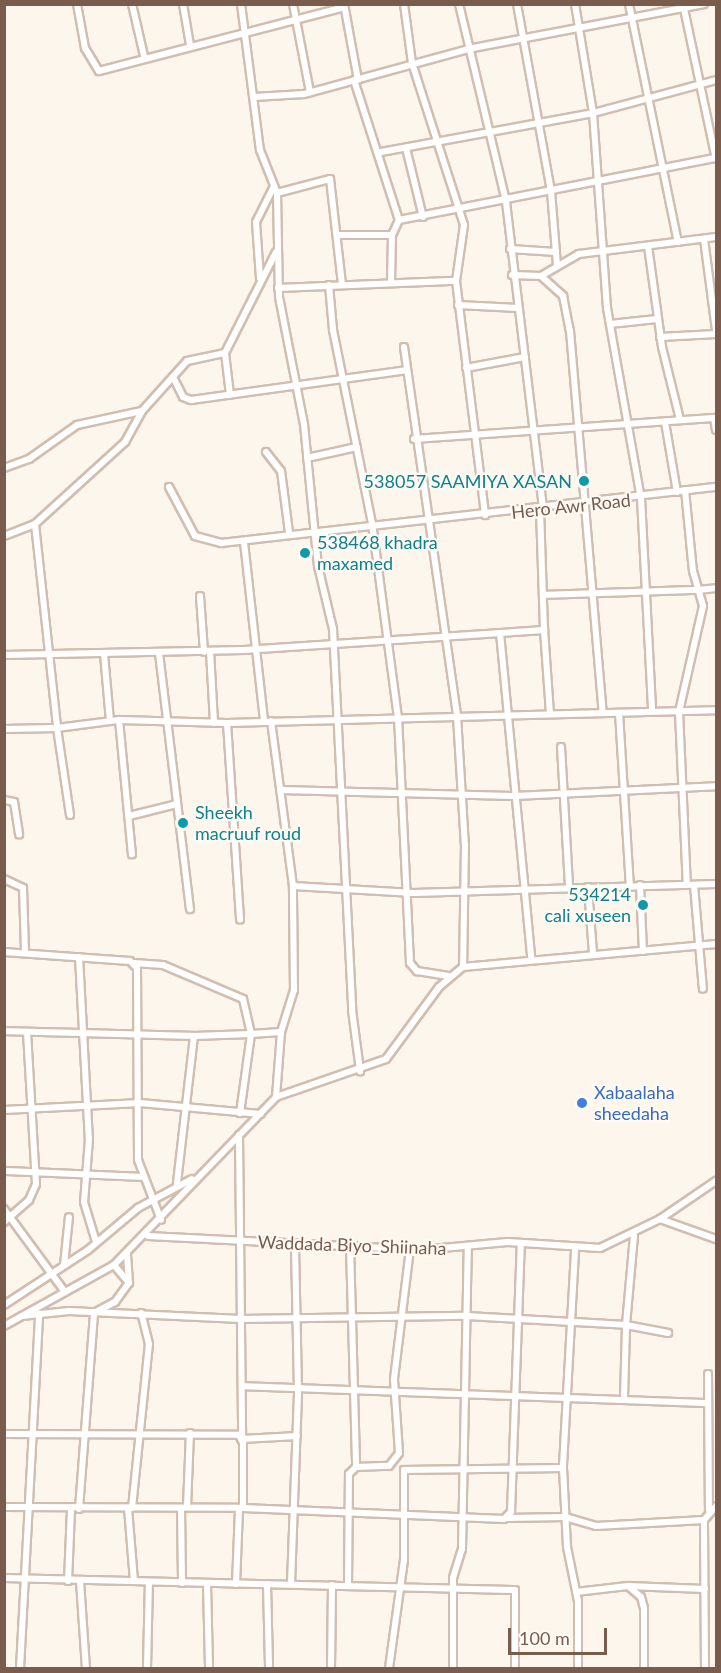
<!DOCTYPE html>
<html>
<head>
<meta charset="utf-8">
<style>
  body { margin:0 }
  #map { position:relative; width:721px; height:1673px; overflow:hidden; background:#fdf6ec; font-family:Lato,sans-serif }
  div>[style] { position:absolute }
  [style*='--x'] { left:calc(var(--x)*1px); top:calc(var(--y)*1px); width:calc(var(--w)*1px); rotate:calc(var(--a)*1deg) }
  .roads { filter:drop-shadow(2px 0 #d1beb0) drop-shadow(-2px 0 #d1beb0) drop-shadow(0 2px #d1beb0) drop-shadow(0 -2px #d1beb0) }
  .street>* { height:6px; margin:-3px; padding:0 3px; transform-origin:3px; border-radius:3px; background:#fff }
  .dots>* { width:16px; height:16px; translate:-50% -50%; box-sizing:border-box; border:3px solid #fffaf3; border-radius:50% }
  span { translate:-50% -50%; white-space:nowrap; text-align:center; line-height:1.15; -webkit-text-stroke:4.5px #fffaf3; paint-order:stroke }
  .culture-label { font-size:18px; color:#0d838f }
  .right { translate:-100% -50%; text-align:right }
  .left { translate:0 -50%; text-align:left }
  .street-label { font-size:18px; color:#7a5c4d }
  .shop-label { font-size:18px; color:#366cbe }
  .frame { position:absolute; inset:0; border:6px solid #7a5c4d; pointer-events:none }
  .scale { position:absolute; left:508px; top:1628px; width:99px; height:27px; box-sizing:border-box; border:3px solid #7a5c4d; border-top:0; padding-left:8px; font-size:18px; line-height:21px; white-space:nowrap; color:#7a5c4d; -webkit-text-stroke:4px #fffaf3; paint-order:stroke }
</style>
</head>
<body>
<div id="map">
  <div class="roads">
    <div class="street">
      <div style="--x:77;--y:4;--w:45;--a:79.7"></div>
      <div style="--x:85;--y:48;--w:27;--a:59"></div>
      <div style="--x:99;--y:71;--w:253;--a:-14.6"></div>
      <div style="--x:132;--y:4;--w:53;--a:77"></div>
      <div style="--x:183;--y:4;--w:42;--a:80.3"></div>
      <div style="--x:241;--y:4;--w:147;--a:82.6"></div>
      <div style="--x:260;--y:150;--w:46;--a:68.4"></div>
      <div style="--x:277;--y:193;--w:104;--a:88.9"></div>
      <div style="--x:279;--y:297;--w:129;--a:78.9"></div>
      <div style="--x:304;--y:424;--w:143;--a:84.4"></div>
      <div style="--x:318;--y:566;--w:65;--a:76.6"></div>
      <div style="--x:333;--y:629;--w:381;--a:87.1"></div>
      <div style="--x:352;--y:1010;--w:62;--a:82.5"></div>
      <div style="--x:293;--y:4;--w:90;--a:79.1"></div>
      <div style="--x:344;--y:4;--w:77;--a:79.6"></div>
      <div style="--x:404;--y:4;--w:60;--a:82.3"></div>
      <div style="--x:412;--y:63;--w:170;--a:72.2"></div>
      <div style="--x:464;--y:225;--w:57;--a:98.1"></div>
      <div style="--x:456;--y:281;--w:236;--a:82.9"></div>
      <div style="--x:459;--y:4;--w:204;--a:76.6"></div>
      <div style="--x:506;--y:202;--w:308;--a:83.1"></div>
      <div style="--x:517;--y:4;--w:190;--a:79.7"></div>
      <div style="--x:551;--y:191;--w:75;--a:85.4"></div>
      <div style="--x:575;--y:4;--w:110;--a:80.6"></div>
      <div style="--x:593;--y:113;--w:196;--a:85.9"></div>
      <div style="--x:607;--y:308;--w:193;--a:79.9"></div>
      <div style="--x:641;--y:498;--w:213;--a:87"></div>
      <div style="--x:629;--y:4;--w:243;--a:78.4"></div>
      <div style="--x:683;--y:4;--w:158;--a:78"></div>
      <div style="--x:354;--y:80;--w:147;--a:72.2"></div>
      <div style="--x:399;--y:220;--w:17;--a:115"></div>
      <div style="--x:392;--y:235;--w:46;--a:91.2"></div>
      <div style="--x:254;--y:97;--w:50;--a:-3.4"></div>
      <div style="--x:304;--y:94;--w:170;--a:-15.3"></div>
      <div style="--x:468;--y:49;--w:240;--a:-10.8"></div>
      <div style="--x:406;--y:148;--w:71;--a:76.2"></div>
      <div style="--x:381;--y:152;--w:216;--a:-10.4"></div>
      <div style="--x:593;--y:113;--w:127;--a:-15"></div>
      <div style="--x:277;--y:193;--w:55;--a:-14.8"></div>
      <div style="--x:330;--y:179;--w:106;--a:83.5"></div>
      <div style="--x:399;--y:220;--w:323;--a:-11.1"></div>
      <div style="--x:339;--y:235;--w:53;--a:0"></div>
      <div style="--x:704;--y:239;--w:92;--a:82.5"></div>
      <div style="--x:648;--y:246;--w:102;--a:82.1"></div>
      <div style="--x:662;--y:347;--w:75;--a:76.1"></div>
      <div style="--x:510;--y:249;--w:46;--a:3.7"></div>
      <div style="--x:512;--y:275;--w:29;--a:2"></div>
      <div style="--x:541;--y:276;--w:44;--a:-30.1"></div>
      <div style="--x:579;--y:254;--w:138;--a:-7.1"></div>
      <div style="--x:541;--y:276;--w:30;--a:42"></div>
      <div style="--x:563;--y:296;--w:36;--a:79"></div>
      <div style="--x:570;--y:331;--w:383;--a:85.1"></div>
      <div style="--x:260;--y:278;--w:56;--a:-94.1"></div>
      <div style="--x:256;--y:222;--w:40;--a:-63.4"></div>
      <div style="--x:329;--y:285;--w:45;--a:84.9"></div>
      <div style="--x:333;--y:330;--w:197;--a:78.6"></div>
      <div style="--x:372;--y:523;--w:196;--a:82.4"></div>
      <div style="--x:398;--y:717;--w:246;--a:87.2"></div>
      <div style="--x:410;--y:963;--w:11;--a:49"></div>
      <div style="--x:417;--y:971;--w:32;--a:9"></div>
      <div style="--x:278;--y:288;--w:178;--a:-2.3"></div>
      <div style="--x:458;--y:305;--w:60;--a:2.9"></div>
      <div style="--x:610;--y:324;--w:47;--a:-6.1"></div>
      <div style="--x:660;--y:337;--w:56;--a:-3.1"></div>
      <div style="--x:404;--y:347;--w:373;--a:81.8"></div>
      <div style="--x:457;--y:716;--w:129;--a:86.5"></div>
      <div style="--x:465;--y:845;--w:122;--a:90.9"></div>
      <div style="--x:225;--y:353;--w:42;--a:83.2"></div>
      <div style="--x:466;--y:368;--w:60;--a:-10.6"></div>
      <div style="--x:173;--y:377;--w:22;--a:63"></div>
      <div style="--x:183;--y:397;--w:9;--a:21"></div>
      <div style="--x:191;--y:400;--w:217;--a:-7.9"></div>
      <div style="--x:714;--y:418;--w:12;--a:81"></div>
      <div style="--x:665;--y:422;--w:71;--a:80.3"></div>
      <div style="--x:414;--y:439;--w:303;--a:-4"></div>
      <div style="--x:266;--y:452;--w:24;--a:52"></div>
      <div style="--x:281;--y:471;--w:63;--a:82.6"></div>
      <div style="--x:307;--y:458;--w:51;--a:-12.4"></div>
      <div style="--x:4;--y:468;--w:27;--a:-20"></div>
      <div style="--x:29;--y:459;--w:59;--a:-35.3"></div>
      <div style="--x:77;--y:425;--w:66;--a:-12.2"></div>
      <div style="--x:169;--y:487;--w:55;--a:62"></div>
      <div style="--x:195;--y:536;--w:28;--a:15"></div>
      <div style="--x:222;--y:543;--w:497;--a:-6.5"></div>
      <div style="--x:685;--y:490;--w:81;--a:84.4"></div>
      <div style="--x:693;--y:571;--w:36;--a:74"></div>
      <div style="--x:703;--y:606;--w:109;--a:102.8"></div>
      <div style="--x:679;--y:712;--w:173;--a:87.4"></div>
      <div style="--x:35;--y:524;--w:205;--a:83.8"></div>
      <div style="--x:57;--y:728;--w:63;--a:-7.4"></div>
      <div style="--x:119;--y:720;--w:108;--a:1.6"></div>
      <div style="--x:227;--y:723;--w:489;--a:-1.5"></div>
      <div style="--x:4;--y:536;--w:33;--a:-21"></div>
      <div style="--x:35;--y:524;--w:122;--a:-42.3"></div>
      <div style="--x:125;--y:442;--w:35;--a:-61"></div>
      <div style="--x:142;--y:411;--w:67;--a:-48"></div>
      <div style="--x:187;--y:361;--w:39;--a:-12"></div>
      <div style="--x:225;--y:353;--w:113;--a:-63.2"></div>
      <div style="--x:244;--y:542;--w:180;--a:83.6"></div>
      <div style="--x:698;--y:590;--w:18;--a:-6"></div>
      <div style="--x:544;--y:595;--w:153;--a:-1.9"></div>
      <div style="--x:200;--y:596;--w:56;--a:85.9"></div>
      <div style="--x:544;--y:630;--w:83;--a:85.9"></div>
      <div style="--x:500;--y:633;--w:325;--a:84.5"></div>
      <div style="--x:210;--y:651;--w:72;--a:86.8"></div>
      <div style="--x:159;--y:653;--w:258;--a:83.1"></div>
      <div style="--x:104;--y:654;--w:67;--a:84.9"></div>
      <div style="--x:4;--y:655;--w:240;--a:-1.2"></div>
      <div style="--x:244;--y:650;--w:301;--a:-3.8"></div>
      <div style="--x:544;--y:630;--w:121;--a:-91.9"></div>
      <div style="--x:619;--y:713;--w:173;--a:86.4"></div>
      <div style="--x:119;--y:720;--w:135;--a:84.5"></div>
      <div style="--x:271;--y:721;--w:166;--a:82.4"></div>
      <div style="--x:293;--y:886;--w:121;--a:3.3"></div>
      <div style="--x:414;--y:893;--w:302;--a:-1.7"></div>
      <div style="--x:227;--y:723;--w:197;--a:86.2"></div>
      <div style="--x:4;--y:729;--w:53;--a:-1.1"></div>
      <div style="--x:57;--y:728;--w:88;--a:81.5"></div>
      <div style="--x:561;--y:747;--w:140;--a:86.7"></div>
      <div style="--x:281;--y:790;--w:234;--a:1.5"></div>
      <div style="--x:515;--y:796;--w:201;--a:-2.8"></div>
      <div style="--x:4;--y:800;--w:10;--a:11"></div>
      <div style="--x:14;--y:802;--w:33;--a:81"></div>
      <div style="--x:129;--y:816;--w:49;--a:-14"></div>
      <div style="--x:4;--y:879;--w:21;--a:25"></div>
      <div style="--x:23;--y:888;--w:65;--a:88.2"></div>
      <div style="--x:640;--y:885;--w:66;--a:87.4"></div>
      <div style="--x:694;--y:885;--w:104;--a:85.1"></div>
      <div style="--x:588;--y:887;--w:66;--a:85.7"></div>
      <div style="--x:4;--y:952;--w:126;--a:4.1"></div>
      <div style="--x:130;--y:961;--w:10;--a:45"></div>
      <div style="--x:137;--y:968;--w:192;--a:89.7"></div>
      <div style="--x:138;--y:1160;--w:64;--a:69"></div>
      <div style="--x:79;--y:957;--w:182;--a:86.9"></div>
      <div style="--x:89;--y:1139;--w:63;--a:94.5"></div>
      <div style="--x:84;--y:1202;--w:42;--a:73.3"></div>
      <div style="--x:134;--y:963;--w:29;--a:4"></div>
      <div style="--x:163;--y:965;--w:87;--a:23"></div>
      <div style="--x:243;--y:999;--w:36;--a:77"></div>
      <div style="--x:251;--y:1034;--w:30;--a:-4"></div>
      <div style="--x:281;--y:1032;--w:44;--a:-72.8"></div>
      <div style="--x:294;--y:990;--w:104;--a:-90.6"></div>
      <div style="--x:4;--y:1031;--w:190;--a:1.5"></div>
      <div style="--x:194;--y:1036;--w:149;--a:96.6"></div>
      <div style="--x:194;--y:1036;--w:57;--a:-2"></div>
      <div style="--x:251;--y:1034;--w:80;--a:97.9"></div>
      <div style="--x:276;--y:1097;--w:65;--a:-85.6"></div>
      <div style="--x:4;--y:1110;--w:136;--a:-2.9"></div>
      <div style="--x:140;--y:1103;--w:121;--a:5.2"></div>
      <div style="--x:239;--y:1135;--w:304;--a:89.4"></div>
      <div style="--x:242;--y:1439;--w:55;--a:-3.1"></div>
      <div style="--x:4;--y:1171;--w:137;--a:2.5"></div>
      <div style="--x:4;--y:1209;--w:103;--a:53.7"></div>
      <div style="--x:660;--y:1219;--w:59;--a:19.7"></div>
      <div style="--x:4;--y:1222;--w:33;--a:-41"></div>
      <div style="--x:29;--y:1200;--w:17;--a:-66"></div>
      <div style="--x:36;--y:1184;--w:151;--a:-93.4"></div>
      <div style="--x:148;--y:1236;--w:272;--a:2.9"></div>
      <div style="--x:420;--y:1250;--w:88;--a:-5.2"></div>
      <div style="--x:508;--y:1242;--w:92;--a:3.7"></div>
      <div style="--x:600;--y:1248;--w:67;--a:-25.8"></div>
      <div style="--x:660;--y:1219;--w:68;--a:-34.2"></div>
      <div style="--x:350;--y:1247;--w:220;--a:88.4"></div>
      <div style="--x:575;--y:1251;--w:217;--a:93.2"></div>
      <div style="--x:563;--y:1468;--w:79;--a:87.1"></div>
      <div style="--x:567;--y:1547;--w:55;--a:78.5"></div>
      <div style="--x:578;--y:1601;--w:67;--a:90"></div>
      <div style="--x:64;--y:1265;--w:48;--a:-84.1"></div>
      <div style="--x:114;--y:1265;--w:23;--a:50"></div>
      <div style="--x:4;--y:1305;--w:100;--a:-33.2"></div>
      <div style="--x:88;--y:1250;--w:65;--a:-40"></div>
      <div style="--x:138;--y:1208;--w:61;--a:-28.2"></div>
      <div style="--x:22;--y:1316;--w:47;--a:-6.1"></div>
      <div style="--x:69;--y:1311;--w:172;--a:2.7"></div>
      <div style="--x:241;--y:1319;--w:226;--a:-0.8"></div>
      <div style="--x:467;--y:1316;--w:159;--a:3.2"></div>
      <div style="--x:626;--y:1325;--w:90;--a:-84.9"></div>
      <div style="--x:4;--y:1326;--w:126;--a:-29"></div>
      <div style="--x:114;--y:1265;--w:233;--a:-46"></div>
      <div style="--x:276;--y:1097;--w:116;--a:-19.1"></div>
      <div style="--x:386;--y:1059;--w:89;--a:-53.6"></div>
      <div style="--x:439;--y:987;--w:31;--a:-40"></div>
      <div style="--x:463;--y:967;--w:254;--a:-5.2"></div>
      <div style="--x:708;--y:1374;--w:136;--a:89.6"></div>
      <div style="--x:242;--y:1386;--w:466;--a:2.1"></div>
      <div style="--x:624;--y:1398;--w:73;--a:-88.4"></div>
      <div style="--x:626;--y:1325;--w:43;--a:10.8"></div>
      <div style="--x:4;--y:1434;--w:235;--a:0.2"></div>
      <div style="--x:239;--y:1435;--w:9;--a:63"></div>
      <div style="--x:243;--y:1443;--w:65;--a:90"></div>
      <div style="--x:4;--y:1507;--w:239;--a:0.2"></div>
      <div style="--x:243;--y:1508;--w:261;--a:2.4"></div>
      <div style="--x:504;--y:1519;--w:10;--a:-45"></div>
      <div style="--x:511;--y:1512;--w:268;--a:-87.9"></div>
      <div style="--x:187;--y:1507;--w:74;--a:-87.7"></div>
      <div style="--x:128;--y:1508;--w:73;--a:85.3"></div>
      <div style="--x:132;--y:1508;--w:165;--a:-84.1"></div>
      <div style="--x:149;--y:1344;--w:32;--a:-104"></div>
      <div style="--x:181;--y:1508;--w:75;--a:89.2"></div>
      <div style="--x:79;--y:1509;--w:197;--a:-85.6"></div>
      <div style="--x:94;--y:1313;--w:24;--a:-28"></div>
      <div style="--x:115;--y:1302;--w:24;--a:-54"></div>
      <div style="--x:129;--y:1283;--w:30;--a:-94"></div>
      <div style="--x:506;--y:1518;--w:59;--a:-1"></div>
      <div style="--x:565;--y:1517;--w:32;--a:16"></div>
      <div style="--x:596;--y:1526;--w:108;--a:-3.2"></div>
      <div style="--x:4;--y:1578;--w:511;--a:1.35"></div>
      <div style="--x:515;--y:1590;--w:78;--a:90"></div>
      <div style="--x:68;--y:1581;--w:72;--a:-87.6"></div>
      <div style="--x:80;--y:1581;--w:87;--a:86.1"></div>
      <div style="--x:207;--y:1584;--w:84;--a:88.6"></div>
      <div style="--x:236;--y:1584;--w:76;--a:-87.7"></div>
      <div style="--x:267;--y:1584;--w:84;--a:88.6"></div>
      <div style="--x:291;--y:1584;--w:194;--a:-87.9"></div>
      <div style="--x:298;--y:1390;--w:146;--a:-91.2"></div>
      <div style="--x:348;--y:1585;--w:111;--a:-89.5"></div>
      <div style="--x:349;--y:1474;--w:10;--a:-45"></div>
      <div style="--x:356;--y:1467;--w:33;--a:-2"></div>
      <div style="--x:389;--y:1466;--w:16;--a:-52"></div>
      <div style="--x:399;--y:1453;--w:74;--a:-93.9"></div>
      <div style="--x:394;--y:1379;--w:131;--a:-83"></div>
      <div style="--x:628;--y:1586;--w:17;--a:40"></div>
      <div style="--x:641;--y:1597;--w:11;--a:75"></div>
      <div style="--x:644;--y:1608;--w:60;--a:90"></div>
      <div style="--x:576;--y:1592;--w:52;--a:-6.6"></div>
      <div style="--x:628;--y:1586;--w:77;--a:2.2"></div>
      <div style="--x:20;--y:1668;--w:355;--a:-86.9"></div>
      <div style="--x:147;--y:1668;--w:86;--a:-88.7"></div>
      <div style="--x:331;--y:1668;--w:83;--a:-89.3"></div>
      <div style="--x:389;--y:1668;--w:109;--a:-82.1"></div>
      <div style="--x:404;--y:1560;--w:90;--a:-90"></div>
      <div style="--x:404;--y:1470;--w:159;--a:-0.7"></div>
      <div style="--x:453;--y:1668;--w:90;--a:-90"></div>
      <div style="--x:453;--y:1578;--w:30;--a:-73"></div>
      <div style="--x:462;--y:1549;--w:303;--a:-88.9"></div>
      <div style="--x:705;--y:1668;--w:148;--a:-90.4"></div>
      <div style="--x:704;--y:1520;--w:18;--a:-49"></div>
    </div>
  </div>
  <div class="dots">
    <div style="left:584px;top:481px;background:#0f9aa8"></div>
    <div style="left:305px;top:553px;background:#0f9aa8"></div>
    <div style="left:183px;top:823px;background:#0f9aa8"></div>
    <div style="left:643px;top:905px;background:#0f9aa8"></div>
    <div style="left:582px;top:1103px;background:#3f7fe0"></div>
  </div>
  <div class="culture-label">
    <span class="right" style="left:572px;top:481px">538057 SAAMIYA XASAN</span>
    <span class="left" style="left:317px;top:553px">538468 khadra<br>maxamed</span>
    <span class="left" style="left:195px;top:823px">Sheekh<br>macruuf roud</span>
    <span class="right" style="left:631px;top:905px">534214<br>cali xuseen</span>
  </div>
  <div class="street-label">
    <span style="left:571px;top:506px;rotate:-6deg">Hero Awr Road</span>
    <span style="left:352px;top:1245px;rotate:2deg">Waddada Biyo_Shiinaha</span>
  </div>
  <div class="shop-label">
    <span class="left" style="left:594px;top:1103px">Xabaalaha<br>sheedaha</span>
  </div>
  <div class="frame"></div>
  <div class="scale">100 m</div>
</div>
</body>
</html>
